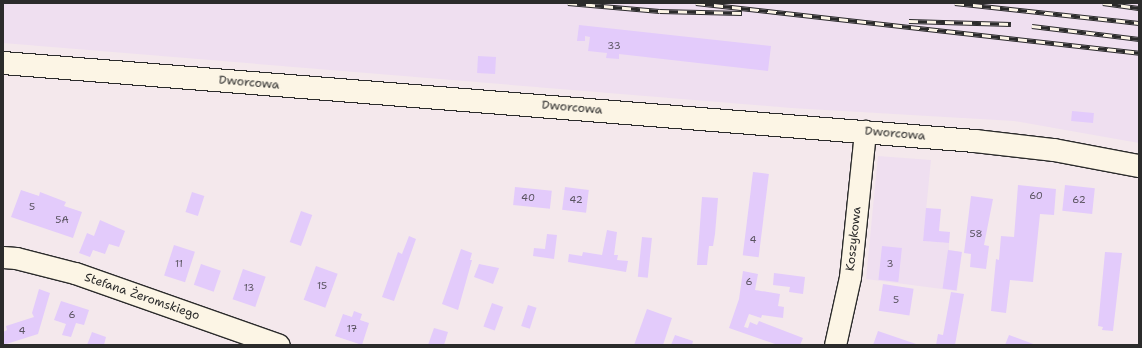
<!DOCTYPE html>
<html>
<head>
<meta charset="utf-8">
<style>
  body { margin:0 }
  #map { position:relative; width:1142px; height:348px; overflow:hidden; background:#f4e8ec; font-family:"Shantell Sans",sans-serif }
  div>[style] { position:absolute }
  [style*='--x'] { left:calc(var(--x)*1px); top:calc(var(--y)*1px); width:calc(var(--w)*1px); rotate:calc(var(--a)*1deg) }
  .built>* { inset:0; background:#efdff0 }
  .building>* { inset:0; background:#e3cbfb; transform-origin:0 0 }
  .roads { filter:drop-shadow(1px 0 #2b2b2b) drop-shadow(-1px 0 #2b2b2b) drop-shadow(0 1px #2b2b2b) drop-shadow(0 -1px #2b2b2b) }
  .street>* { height:21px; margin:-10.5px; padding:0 10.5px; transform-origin:10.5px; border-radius:10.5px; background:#fcf5e5 }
  .secondary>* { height:22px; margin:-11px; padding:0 11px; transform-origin:11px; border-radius:11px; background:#fcf5e5 }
  .rail>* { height:4.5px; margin-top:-2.25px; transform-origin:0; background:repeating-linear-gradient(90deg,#fcf5e5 0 9px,#2b2b2b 0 18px); box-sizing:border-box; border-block:1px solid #2b2b2b }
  span { translate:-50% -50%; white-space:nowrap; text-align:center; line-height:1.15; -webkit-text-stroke:3.5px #fcf5e5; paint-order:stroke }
  .number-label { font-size:10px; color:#59535f }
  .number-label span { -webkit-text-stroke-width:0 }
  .street-label { font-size:12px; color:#2b2b2b }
  .frame { position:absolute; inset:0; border:4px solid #2b2b2b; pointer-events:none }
</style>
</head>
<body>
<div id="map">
  <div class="built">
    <div style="clip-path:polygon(3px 3px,1139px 3px,1139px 143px,1014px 121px,791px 108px,3px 43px)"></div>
    <div style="clip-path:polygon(878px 156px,931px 160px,923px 241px,949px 243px,949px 250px,962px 252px,957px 291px,866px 279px)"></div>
  </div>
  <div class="building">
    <div style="clip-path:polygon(579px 25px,771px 46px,768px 71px,619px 54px,619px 59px,606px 58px,607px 53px,588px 51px,590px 37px,585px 36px,585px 41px,577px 41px)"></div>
    <div style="left:478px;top:56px;width:18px;height:17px;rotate:3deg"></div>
    <div style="left:1072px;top:111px;width:22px;height:10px;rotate:5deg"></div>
    <div style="left:753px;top:172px;width:16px;height:84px;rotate:7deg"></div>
    <div style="clip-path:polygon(1018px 185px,1056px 189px,1054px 215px,1040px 214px,1033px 282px,1010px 280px,1006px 313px,991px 311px,996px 259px,999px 260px,1001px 236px,1014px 237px)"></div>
    <div style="left:1065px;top:185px;width:30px;height:26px;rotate:6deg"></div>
    <div style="left:515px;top:187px;width:37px;height:18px;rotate:6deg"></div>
    <div style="left:565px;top:187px;width:24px;height:23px;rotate:7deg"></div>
    <div style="clip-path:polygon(21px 190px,39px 196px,40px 192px,66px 202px,64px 206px,82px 212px,73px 238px,11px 217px)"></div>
    <div style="left:192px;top:192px;width:13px;height:21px;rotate:18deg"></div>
    <div style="clip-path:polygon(971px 196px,993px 199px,984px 245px,989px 246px,986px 269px,970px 267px,971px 254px,964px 253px)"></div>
    <div style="clip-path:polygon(702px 197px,718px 198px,715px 234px,713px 246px,709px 246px,707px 265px,697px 265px)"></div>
    <div style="clip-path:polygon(926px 208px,941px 209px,939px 231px,950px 232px,949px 243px,923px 241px)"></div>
    <div style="left:301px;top:211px;width:12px;height:33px;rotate:20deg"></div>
    <div style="clip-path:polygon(100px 220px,125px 231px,119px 247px,109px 244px,105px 254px,93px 250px,90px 257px,79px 253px,87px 233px,94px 236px)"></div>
    <div style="clip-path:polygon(607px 230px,617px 232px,614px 255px,618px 255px,617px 260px,628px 261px,626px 272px,568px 262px,569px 254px,582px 256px,583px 252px,602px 255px)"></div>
    <div style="clip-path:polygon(547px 234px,557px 235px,554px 259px,533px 256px,534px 248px,545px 249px)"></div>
    <div style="clip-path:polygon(409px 236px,416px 239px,394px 301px,382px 297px,398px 252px,402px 254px)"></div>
    <div style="left:642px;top:237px;width:10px;height:40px;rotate:6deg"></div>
    <div style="left:174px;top:245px;width:22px;height:32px;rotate:18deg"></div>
    <div style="left:882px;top:246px;width:20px;height:34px;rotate:6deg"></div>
    <div style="clip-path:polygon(461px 249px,472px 253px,470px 260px,472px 260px,458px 310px,442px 304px)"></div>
    <div style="left:948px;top:250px;width:14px;height:39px;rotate:8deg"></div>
    <div style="clip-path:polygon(1105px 252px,1122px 253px,1113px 331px,1102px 330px,1103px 327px,1098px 326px)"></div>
    <div style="left:201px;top:264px;width:21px;height:22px;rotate:19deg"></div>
    <div style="clip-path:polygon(479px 264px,499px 268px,493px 284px,474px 277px)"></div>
    <div style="left:316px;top:266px;width:23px;height:36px;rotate:20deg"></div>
    <div style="left:243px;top:269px;width:24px;height:32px;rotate:19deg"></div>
    <div style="clip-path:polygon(743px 271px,758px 274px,755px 290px,780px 294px,778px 306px,784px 307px,783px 318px,762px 315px,761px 318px,749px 314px,744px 327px,748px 328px,750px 322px,757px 325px,759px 321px,803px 338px,800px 345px,778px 345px,729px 328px,739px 299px)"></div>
    <div style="clip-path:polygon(774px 273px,805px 277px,803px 294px,789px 292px,790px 287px,773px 285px)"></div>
    <div style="left:883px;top:284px;width:31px;height:27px;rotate:9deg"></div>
    <div style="clip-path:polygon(39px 289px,50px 293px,38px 334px,3px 345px,3px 332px,7px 330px,6px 326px,34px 317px,32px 313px)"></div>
    <div style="clip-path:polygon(951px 292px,964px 294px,955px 345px,936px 345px,938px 334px,943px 335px)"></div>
    <div style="clip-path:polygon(61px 301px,89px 310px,84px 325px,76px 323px,71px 337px,62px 335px,66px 324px,54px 320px)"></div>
    <div style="left:492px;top:303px;width:12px;height:25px;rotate:20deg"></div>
    <div style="left:528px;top:305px;width:9px;height:22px;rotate:18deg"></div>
    <div style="clip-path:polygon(647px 309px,672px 318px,663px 345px,634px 345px)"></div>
    <div style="clip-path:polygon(354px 311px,362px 314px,360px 320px,369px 323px,362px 345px,335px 336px,343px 314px,352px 317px)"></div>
    <div style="clip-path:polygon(434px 328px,448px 332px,444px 345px,428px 345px)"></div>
    <div style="clip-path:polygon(878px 331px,919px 345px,873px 345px)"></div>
    <div style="clip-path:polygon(92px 332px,106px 337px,104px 345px,87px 345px)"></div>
    <div style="clip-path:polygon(675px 335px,693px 341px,692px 345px,671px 345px)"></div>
    <div style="clip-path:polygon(1009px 335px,1036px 345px,1005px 345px)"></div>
  </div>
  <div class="roads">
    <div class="street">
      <div style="--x:3;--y:257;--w:13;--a:4"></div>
      <div style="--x:16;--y:258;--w:61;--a:14.3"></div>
      <div style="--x:75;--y:273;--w:216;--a:19.4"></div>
      <div style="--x:835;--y:345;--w:70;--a:-77.6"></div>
      <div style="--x:850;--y:277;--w:147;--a:-84.1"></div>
    </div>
    <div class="secondary">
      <div style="--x:3;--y:63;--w:975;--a:4.59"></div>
      <div style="--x:975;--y:141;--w:80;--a:6.5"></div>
      <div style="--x:1054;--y:150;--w:86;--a:10.7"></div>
    </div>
  </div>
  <div class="rail">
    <div style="--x:568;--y:3;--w:92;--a:5"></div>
    <div style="--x:660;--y:11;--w:82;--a:1.4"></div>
    <div style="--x:696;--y:3;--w:446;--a:6.4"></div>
    <div style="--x:955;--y:3;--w:185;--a:6.2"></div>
    <div style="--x:1103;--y:3;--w:36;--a:8"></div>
    <div style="--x:909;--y:21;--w:102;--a:1.7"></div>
    <div style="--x:1032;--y:26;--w:108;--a:6.9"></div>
  </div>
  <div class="number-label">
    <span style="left:614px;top:46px">33</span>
    <span style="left:1036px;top:196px">60</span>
    <span style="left:528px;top:198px">40</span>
    <span style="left:576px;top:200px">42</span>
    <span style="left:1079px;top:200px">62</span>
    <span style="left:32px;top:207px">5</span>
    <span style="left:62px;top:220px">5A</span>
    <span style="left:976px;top:234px">58</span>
    <span style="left:753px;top:240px">4</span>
    <span style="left:179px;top:264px">11</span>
    <span style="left:890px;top:264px">3</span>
    <span style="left:749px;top:282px">6</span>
    <span style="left:322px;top:286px">15</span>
    <span style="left:249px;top:288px">13</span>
    <span style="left:896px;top:300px">5</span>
    <span style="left:72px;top:315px">6</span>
    <span style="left:352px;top:329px">17</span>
    <span style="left:22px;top:331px">4</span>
  </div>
  <div class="street-label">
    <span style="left:249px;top:83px;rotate:5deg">Dworcowa</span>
    <span style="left:572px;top:108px;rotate:5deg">Dworcowa</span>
    <span style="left:895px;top:134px;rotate:5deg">Dworcowa</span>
    <span style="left:854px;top:239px;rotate:-84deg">Koszykowa</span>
    <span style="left:142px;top:297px;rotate:19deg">Stefana Żeromskiego</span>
  </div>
  <div class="frame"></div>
</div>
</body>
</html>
